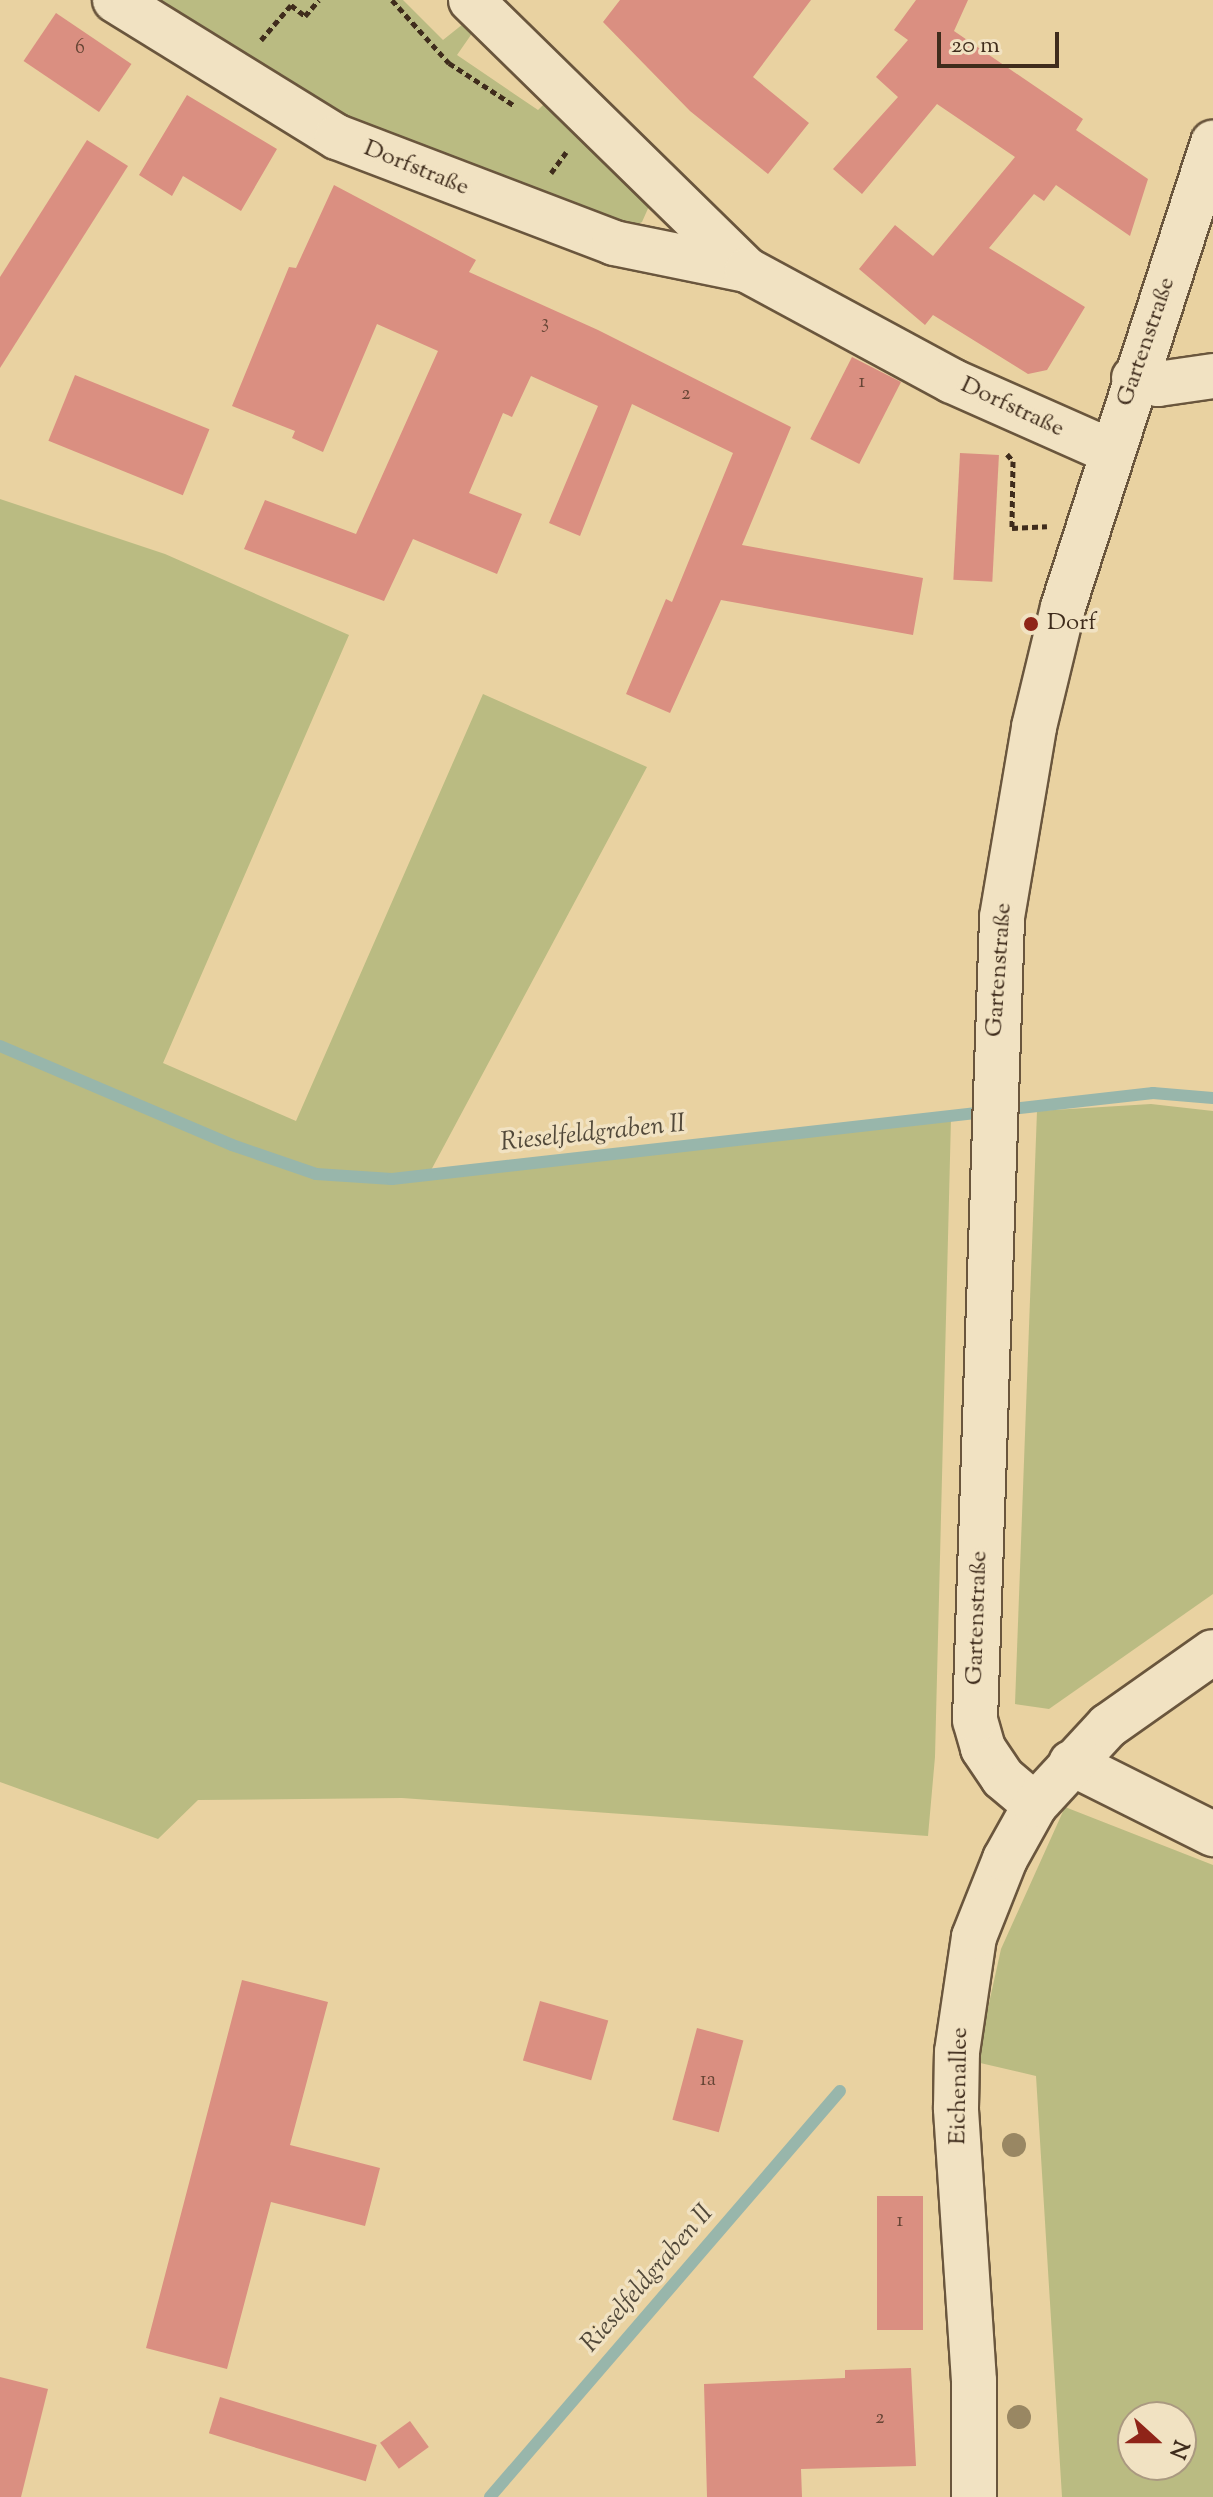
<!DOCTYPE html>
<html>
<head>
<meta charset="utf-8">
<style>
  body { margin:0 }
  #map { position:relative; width:1213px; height:2497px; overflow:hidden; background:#e9d2a1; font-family:"Sorts Mill Goudy",serif }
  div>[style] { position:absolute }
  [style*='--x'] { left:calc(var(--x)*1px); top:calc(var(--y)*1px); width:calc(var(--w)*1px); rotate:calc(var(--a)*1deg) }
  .green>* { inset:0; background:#babb82 }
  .stream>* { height:12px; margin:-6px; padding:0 6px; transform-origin:6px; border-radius:6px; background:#98b6ab }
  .building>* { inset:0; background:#da8f81; transform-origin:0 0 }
  .path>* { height:5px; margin-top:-2.5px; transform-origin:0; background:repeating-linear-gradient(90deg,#3f2c1c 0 6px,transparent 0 10px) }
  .roads { filter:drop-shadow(2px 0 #6a563d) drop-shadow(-2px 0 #6a563d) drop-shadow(0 2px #6a563d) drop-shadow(0 -2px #6a563d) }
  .street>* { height:44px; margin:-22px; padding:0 22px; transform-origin:22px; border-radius:22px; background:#f1e2c2 }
  .secondary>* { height:44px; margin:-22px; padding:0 22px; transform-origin:22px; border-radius:22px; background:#f1e2c2 }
  .trees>* { width:24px; height:24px; margin:-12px; border-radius:50%; background:#998763 }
  .dots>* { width:22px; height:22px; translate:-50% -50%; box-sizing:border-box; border:4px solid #f1e2c2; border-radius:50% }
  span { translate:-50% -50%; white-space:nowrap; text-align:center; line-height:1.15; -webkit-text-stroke:7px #f1e2c2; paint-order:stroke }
  .number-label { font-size:20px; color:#664535 }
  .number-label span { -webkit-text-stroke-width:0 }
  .street-label { font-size:24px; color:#3f2c1c }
  .poi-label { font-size:24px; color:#3f2c1c }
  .left { translate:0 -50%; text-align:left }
  .water-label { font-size:26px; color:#514839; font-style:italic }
  .north { position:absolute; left:1117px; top:2401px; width:80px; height:80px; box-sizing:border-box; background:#f1e2c2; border:2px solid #aa9980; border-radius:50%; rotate:111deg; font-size:22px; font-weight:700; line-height:32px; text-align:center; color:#3f2c1c }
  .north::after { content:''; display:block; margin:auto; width:28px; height:36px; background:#8f2418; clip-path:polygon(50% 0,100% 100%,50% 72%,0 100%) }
  .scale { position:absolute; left:937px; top:32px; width:122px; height:36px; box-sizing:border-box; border:4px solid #3f2c1c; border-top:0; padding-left:10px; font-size:24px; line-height:28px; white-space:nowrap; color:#3f2c1c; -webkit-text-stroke:6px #f1e2c2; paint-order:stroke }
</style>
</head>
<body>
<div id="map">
  <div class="green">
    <div style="clip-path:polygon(142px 0,403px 0,443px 40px,463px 24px,473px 32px,457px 55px,538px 110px,549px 99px,650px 204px,642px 222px,619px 233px,335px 119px)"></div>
    <div style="clip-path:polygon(0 499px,165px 554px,349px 635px,163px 1063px,296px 1121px,483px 694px,647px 767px,429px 1174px,951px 1118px,935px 1757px,928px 1836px,402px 1798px,198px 1800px,158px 1839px,0 1782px)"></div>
    <div style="clip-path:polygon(1151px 1104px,1213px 1111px,1213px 1594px,1049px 1709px,1015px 1704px,1037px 1111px)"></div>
    <div style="clip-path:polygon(evenodd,1065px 1807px,1213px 1865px,1213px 2497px,1062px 2497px,1036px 2076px,976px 2062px,1001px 1949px,1065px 1807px,1133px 2417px,1181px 2417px,1181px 2465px,1133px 2465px,1133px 2417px)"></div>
  </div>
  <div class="stream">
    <div style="--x:0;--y:1046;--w:252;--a:23.1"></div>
    <div style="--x:232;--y:1145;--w:89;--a:19"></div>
    <div style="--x:316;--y:1174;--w:76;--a:3.8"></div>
    <div style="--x:392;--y:1179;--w:766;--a:-6.45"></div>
    <div style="--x:1153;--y:1093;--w:60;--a:4.8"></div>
    <div style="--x:490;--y:2497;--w:536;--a:-49.24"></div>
  </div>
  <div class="building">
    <div style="clip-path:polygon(620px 0,811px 0,753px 77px,809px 123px,768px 174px,690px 111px,603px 22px)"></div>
    <div style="clip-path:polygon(916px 0,968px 0,954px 31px,1083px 119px,1076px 130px,1148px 179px,1130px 236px,1056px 185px,1044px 201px,1034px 194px,989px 248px,1085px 307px,1047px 370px,1028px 374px,933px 315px,925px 325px,859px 269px,895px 225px,933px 256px,1015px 157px,937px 104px,862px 194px,833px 169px,898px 97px,876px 77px,908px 40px,894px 30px)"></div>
    <div style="left:56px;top:13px;width:91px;height:58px;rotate:34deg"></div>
    <div style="clip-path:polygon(187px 95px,277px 149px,241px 211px,183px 176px,172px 196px,139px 175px)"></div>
    <div style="clip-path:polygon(87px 140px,128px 166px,0 368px,0 277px)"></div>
    <div style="clip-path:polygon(334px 185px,476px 260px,469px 272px,598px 330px,791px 427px,742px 545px,923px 578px,913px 635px,721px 600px,670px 713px,626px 694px,666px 599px,672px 602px,733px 453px,632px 404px,580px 536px,549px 523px,598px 406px,531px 376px,512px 417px,503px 413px,469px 493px,522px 514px,497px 574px,413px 539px,384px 601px,244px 549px,265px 500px,356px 534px,438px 351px,377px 324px,323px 452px,292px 438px,295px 431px,232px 406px,289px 267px,296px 268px)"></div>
    <div style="left:852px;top:357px;width:55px;height:92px;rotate:27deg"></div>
    <div style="left:75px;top:375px;width:145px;height:71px;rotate:22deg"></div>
    <div style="left:960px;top:453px;width:39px;height:127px;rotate:3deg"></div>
    <div style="clip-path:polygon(242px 1980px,328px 2002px,290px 2145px,380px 2168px,365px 2226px,271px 2202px,227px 2369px,146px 2348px)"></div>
    <div style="left:540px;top:2001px;width:71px;height:62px;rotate:16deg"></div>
    <div style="left:697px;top:2028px;width:48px;height:95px;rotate:15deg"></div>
    <div style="left:877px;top:2196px;width:46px;height:134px"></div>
    <div style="clip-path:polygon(911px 2368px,916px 2466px,801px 2469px,802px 2497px,707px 2497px,704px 2384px,845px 2378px,845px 2370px)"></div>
    <div style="clip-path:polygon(0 2377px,48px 2389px,21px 2497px,0 2497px)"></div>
    <div style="left:220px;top:2397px;width:164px;height:38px;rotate:17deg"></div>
    <div style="left:410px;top:2421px;width:32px;height:37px;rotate:54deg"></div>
  </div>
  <div class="path">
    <div style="--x:392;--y:0;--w:85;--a:47.9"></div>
    <div style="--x:449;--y:63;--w:79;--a:33.1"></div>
    <div style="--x:261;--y:40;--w:46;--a:-49.4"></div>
    <div style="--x:291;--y:5;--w:18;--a:38"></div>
    <div style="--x:305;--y:16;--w:21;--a:-49"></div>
    <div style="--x:551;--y:173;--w:26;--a:-54"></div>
    <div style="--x:1007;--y:454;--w:9;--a:49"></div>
    <div style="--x:1013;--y:461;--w:67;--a:90.9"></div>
    <div style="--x:1012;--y:528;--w:35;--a:-3"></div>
  </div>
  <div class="roads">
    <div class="street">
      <div style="--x:115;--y:0;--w:261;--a:31.7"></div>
      <div style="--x:337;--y:137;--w:297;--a:20.9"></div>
      <div style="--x:614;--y:243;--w:136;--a:11.5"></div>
      <div style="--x:471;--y:0;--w:386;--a:44.4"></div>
      <div style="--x:747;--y:270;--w:233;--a:28.4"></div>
      <div style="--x:952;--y:381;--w:173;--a:23.9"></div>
      <div style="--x:1134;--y:378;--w:25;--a:14"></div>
      <div style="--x:1158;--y:384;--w:56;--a:-8.3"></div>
      <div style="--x:1071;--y:1763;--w:159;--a:26.6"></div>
    </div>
    <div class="secondary">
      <div style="--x:1035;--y:1805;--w:42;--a:-139.8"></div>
      <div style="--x:1003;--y:1778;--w:36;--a:-124"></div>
      <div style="--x:983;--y:1748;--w:29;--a:-106"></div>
      <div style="--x:975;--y:1720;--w:803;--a:-88.07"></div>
      <div style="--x:1002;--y:917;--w:193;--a:-80.4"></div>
      <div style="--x:1034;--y:727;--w:123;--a:-76.4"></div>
      <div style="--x:1063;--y:607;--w:488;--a:-72.1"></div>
      <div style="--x:974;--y:2497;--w:116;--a:-90"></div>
      <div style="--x:974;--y:2381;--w:274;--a:-93.8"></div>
      <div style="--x:956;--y:2108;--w:56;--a:-89"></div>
      <div style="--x:957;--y:2052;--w:116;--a:-81.6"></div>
      <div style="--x:974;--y:1937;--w:84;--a:-68.3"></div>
      <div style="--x:1005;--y:1859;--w:62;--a:-60.9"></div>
      <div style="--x:1035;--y:1805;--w:108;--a:-47.3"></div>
      <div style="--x:1108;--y:1726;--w:128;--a:-35.2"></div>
    </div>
  </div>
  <div class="trees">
    <div style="left:1014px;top:2145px"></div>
    <div style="left:1019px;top:2417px"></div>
  </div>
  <div class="dots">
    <div style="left:1031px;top:624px;background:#8f2418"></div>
  </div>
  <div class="number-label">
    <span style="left:80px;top:48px">6</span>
    <span style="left:545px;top:323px">3</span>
    <span style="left:862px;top:382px">1</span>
    <span style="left:686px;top:394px">2</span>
    <span style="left:708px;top:2080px">1a</span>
    <span style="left:900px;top:2221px">1</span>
    <span style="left:880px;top:2418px">2</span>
  </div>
  <div class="street-label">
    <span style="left:416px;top:169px;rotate:22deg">Dorfstraße</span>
    <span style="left:1147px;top:342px;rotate:-71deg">Gartenstraße</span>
    <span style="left:1012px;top:408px;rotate:25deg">Dorfstraße</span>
    <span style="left:1000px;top:970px;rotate:-86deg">Gartenstraße</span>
    <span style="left:978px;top:1618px;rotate:-88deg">Gartenstraße</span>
    <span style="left:960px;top:2086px;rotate:-89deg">Eichenallee</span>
  </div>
  <div class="poi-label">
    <span class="left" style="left:1047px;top:624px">Dorf</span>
  </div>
  <div class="water-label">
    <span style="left:593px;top:1134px;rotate:-6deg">Rieselfeldgraben II</span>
    <span style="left:648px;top:2279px;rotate:-49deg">Rieselfeldgraben II</span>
  </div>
  <div class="north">N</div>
  <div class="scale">20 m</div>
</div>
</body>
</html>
